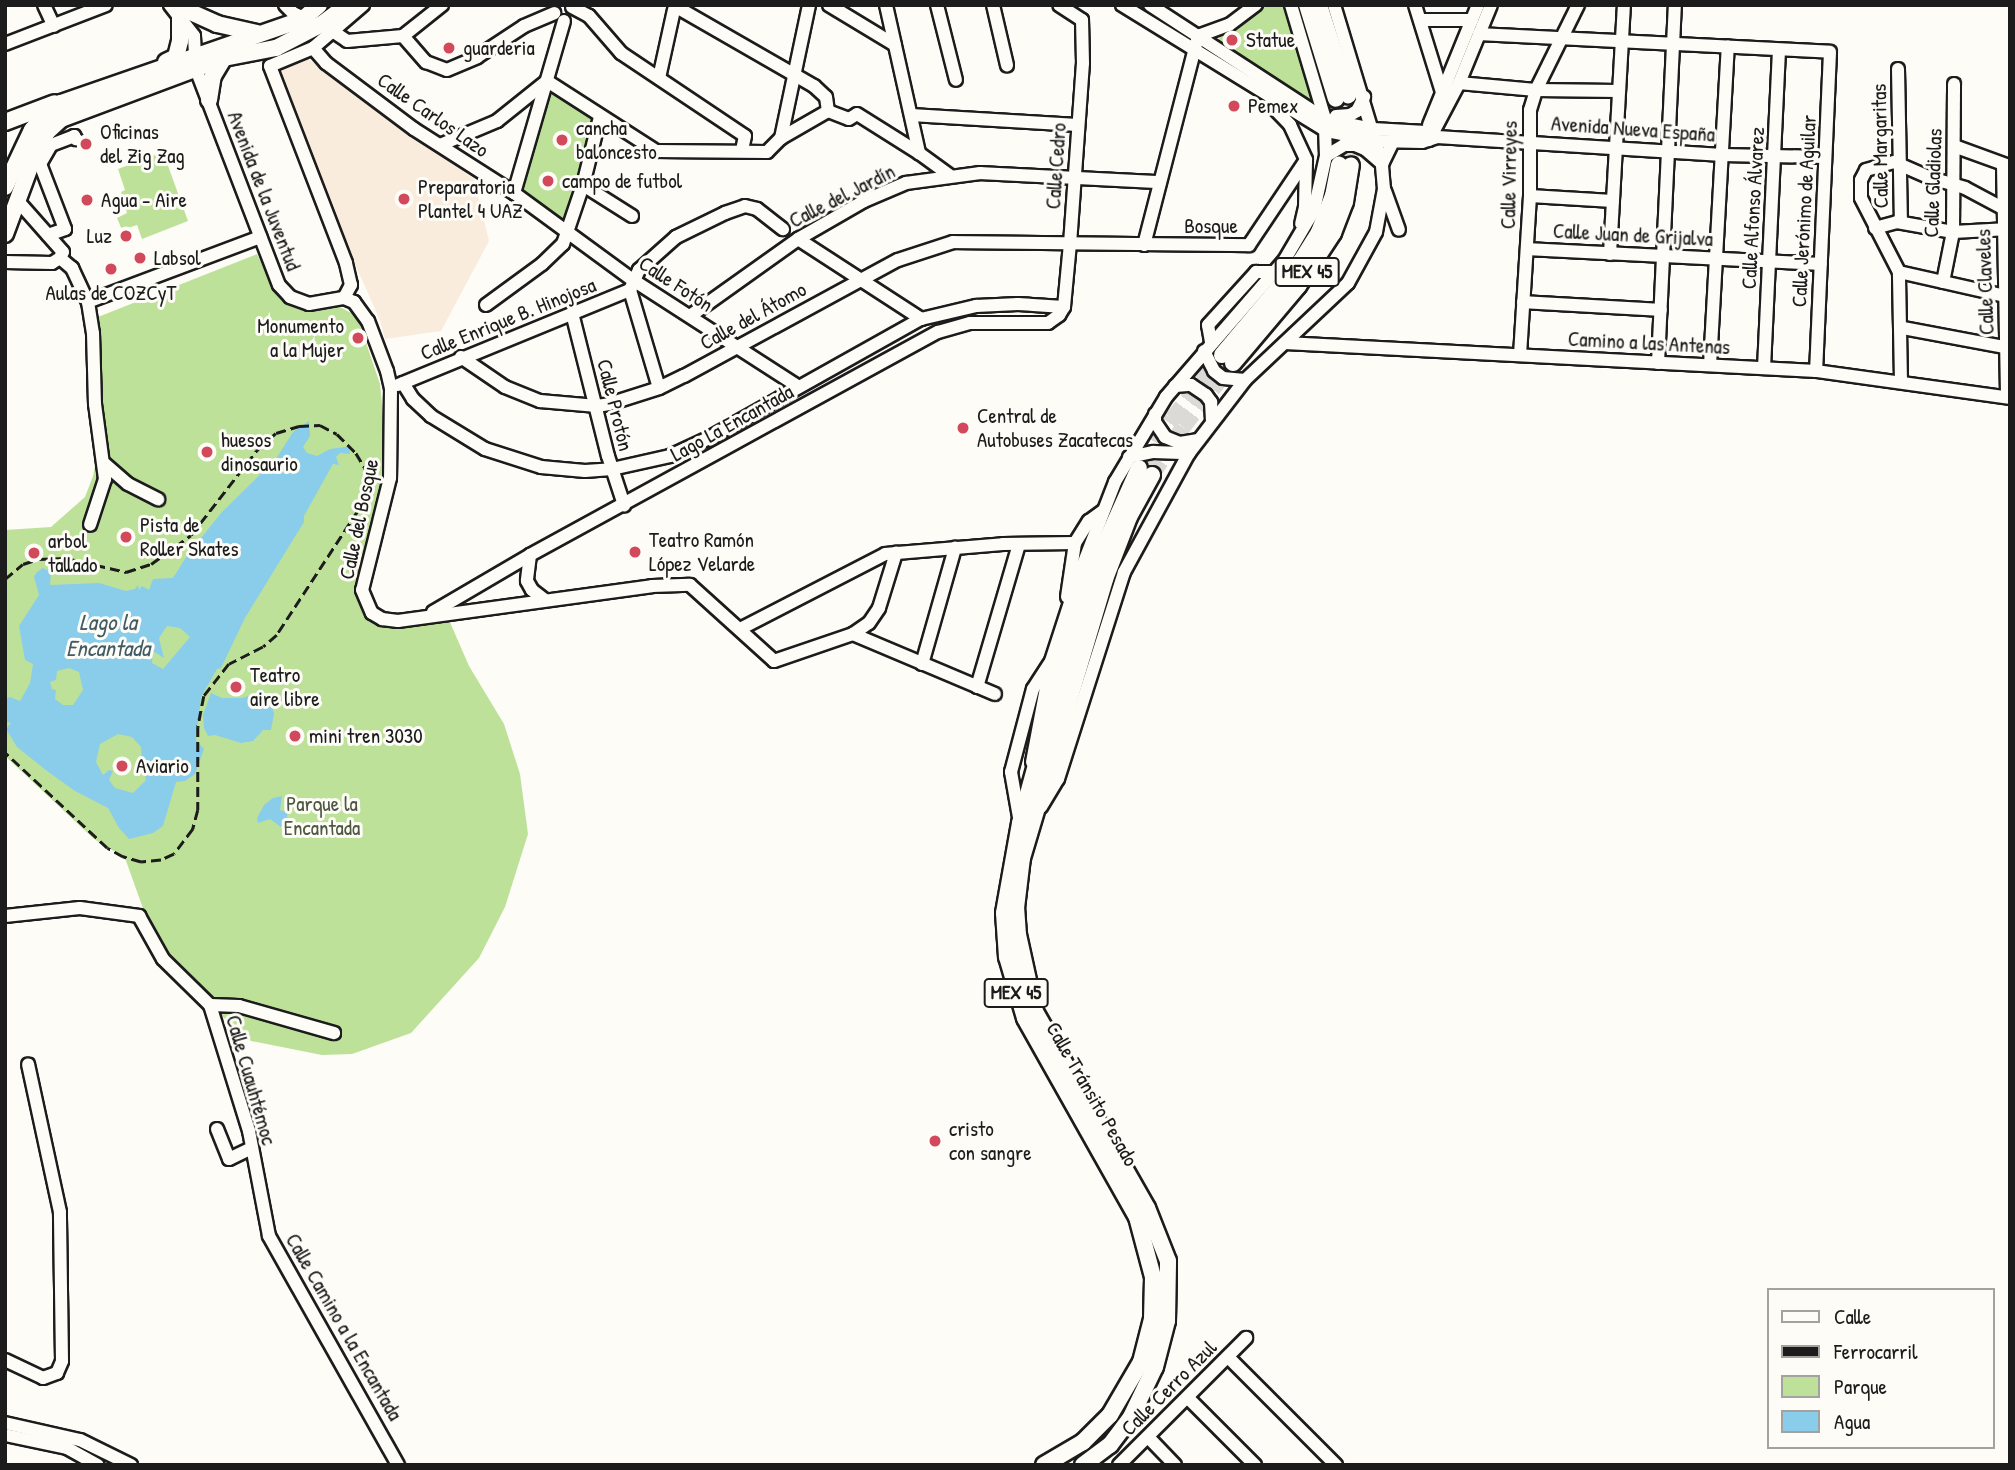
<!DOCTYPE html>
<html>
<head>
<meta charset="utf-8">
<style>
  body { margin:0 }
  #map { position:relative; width:2015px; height:1470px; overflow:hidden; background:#fdfcf7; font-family:"Patrick Hand",sans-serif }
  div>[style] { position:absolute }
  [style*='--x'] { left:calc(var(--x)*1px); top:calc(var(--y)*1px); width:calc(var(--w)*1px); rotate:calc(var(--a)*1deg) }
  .built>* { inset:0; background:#f9ecdd }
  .green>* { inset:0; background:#bee19a }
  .water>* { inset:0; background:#89cdea }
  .major-tunnel>* { height:16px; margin-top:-8px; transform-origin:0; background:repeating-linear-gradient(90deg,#dbdad6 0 16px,transparent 0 24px) }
  .roads { filter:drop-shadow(2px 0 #1c1c1c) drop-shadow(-2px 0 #1c1c1c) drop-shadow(0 2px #1c1c1c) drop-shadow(0 -2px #1c1c1c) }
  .minor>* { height:12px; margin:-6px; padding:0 6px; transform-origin:6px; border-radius:6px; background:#fdfcf7 }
  .major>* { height:16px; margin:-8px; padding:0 8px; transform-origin:8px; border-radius:8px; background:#fdfcf7 }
  .rail>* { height:2.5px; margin-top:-1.25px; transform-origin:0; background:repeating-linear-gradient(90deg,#1c1c1c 0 10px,transparent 0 15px) }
  .dots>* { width:19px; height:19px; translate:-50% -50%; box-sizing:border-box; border:4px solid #fdfcf7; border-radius:50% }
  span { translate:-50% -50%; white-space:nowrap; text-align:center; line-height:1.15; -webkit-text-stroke:6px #fdfcf7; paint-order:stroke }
  .shield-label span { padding:2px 5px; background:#fdfcf7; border:2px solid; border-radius:5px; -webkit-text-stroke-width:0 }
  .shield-label { font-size:19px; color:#1c1c1c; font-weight:700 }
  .poi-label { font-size:21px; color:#1c1c1c }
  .left { translate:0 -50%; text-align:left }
  .right { translate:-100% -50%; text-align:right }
  .street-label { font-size:21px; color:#1c1c1c }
  .park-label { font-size:21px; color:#4d5742 }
  .water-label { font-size:23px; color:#425a64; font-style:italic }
  .frame { position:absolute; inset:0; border:7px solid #1c1c1c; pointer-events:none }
  .legend { position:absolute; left:1767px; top:1288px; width:228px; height:161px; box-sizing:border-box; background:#fdfcf7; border:2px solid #a3a29f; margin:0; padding:9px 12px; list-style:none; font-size:21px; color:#1c1c1c }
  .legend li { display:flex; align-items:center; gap:14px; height:35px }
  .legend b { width:35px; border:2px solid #a3a29f }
</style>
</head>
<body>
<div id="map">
  <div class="built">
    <div style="clip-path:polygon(307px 58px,474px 179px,489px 241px,441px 331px,385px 339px,380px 320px,327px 202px,280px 69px)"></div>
  </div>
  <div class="green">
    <div style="clip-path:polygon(1262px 5px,1282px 5px,1314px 102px,1217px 42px,1221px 35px,1249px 18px)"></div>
    <div style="clip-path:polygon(549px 81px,594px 112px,564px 224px,517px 192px)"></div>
    <div style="clip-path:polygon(163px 152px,188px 221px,142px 239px,137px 225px,122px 230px,117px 218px,127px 213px,121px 192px,125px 190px,118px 169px)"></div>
    <div style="clip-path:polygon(257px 254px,276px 294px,286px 304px,299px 309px,338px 306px,357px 316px,380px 384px,386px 445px,386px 475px,358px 588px,359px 600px,367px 615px,385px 626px,449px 620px,469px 666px,504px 724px,520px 774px,528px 834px,505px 907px,479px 958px,411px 1033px,352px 1054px,322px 1055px,251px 1041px,224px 1018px,167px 953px,150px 928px,125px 858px,94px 839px,5px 756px,5px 530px,51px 527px,85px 497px,93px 476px,102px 431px,98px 317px)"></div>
  </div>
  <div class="water">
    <div style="clip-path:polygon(evenodd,309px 421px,310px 436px,303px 447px,307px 453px,317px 456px,330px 449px,345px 447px,349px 447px,350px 454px,340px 453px,336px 457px,339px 465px,333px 464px,304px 516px,304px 522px,245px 618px,221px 668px,217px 669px,201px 697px,196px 740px,204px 749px,195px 774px,185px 781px,176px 782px,163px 826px,153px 833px,129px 839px,119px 828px,108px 808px,75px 791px,47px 771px,17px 747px,6px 729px,11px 723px,5px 721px,5px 699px,10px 697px,20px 701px,30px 683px,33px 664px,25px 660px,19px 626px,39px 595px,34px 577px,37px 572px,43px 568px,51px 572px,50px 585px,99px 583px,126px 591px,135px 589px,138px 585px,139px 590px,142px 586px,149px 590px,153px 579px,173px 578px,188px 554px,222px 512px,276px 459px,293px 432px,309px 421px,167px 626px,180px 628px,190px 637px,163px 669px,152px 663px,153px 651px,164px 658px,159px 638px,167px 626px,309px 421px,69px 668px,79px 672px,83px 690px,73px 705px,63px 705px,55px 699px,56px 690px,52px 689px,50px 682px,56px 680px,57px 671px,69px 668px,309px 421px,118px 734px,132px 737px,141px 747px,142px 758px,137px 761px,142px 764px,146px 780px,133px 793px,115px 788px,109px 780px,113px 771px,109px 770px,103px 775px,96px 762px,100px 744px,118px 734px)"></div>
    <div style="clip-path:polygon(258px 690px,267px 694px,270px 699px,274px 714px,271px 730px,263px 730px,253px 741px,241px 743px,215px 735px,208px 736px,204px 728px,203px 715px,211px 693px,222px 698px,241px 698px,256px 694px)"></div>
    <div style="clip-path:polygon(282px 796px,280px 810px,288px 812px,285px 824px,281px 827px,270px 819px,258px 823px,257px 818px,264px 805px,273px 798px)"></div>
  </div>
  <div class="major-tunnel">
    <div style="--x:1348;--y:95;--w:70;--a:87.5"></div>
    <div style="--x:1143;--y:463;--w:53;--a:-56.6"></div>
    <div style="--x:1172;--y:419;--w:79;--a:-51.7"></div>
    <div style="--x:1152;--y:475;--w:57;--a:-57.1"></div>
    <div style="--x:1183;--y:427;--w:81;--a:-52"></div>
  </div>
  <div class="roads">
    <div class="minor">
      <div style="--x:44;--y:5;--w:23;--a:65"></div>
      <div style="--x:170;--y:5;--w:39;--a:52"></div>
      <div style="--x:194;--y:36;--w:33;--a:87"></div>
      <div style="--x:196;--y:69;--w:231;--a:69"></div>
      <div style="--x:279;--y:285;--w:16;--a:47"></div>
      <div style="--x:290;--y:297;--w:20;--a:20"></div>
      <div style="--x:309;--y:304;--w:36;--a:-10"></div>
      <div style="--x:344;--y:298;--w:11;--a:22"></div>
      <div style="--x:354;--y:302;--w:24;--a:54"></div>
      <div style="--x:368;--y:321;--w:53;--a:69.2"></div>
      <div style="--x:387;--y:371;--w:17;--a:77"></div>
      <div style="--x:391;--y:388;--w:90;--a:90.6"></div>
      <div style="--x:390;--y:478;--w:115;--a:104"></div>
      <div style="--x:362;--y:590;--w:25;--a:67"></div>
      <div style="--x:372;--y:613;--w:12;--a:31"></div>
      <div style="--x:382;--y:619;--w:16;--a:7"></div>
      <div style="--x:398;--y:621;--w:256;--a:-7.8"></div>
      <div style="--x:652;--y:586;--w:38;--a:-2"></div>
      <div style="--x:690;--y:585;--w:113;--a:42.1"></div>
      <div style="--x:774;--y:661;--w:83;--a:-18.9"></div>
      <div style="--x:853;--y:634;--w:154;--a:22.9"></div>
      <div style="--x:285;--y:5;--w:11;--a:45"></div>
      <div style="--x:293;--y:13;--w:17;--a:25"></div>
      <div style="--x:829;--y:5;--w:77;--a:31.2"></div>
      <div style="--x:886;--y:5;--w:152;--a:77.4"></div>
      <div style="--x:919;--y:153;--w:37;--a:36"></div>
      <div style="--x:937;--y:5;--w:77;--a:75.8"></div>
      <div style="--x:993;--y:5;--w:62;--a:76.9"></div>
      <div style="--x:1122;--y:5;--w:241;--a:31.6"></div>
      <div style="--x:1327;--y:131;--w:50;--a:11.5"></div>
      <div style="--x:1376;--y:141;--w:46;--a:1.2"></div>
      <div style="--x:1422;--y:142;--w:16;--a:-18"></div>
      <div style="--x:1437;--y:137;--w:286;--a:3.6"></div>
      <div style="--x:1722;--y:155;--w:103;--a:1.1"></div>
      <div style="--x:1150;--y:5;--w:209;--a:33.1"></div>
      <div style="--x:1325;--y:119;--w:49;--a:11.8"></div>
      <div style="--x:1373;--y:129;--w:53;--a:3.2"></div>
      <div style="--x:1426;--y:132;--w:12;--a:24"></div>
      <div style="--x:1415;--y:5;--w:91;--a:72.8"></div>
      <div style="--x:572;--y:7;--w:19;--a:28"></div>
      <div style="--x:589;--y:16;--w:49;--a:49.1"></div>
      <div style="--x:621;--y:53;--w:149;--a:33.8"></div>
      <div style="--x:745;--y:136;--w:14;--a:102"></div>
      <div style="--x:680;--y:9;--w:155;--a:29.9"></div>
      <div style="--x:814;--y:86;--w:16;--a:43"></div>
      <div style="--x:826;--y:97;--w:14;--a:82"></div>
      <div style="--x:828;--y:111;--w:22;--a:21"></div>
      <div style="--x:849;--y:119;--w:9;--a:-32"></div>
      <div style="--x:857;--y:114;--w:73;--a:32.2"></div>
      <div style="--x:1420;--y:20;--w:52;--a:0"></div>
      <div style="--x:328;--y:28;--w:23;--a:34"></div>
      <div style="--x:347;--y:41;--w:56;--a:-5.1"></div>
      <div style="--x:403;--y:36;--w:50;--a:-38.5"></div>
      <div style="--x:1479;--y:34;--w:351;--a:2.9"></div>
      <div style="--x:1830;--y:52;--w:319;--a:92.5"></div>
      <div style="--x:403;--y:36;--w:35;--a:49"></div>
      <div style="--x:426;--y:62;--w:22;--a:21"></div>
      <div style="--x:447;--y:70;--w:33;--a:-23"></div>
      <div style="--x:477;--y:57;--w:56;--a:-33.4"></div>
      <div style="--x:524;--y:26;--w:33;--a:-23"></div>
      <div style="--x:5;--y:44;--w:108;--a:-21.1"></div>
      <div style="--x:313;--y:48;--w:20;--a:49"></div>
      <div style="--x:326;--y:63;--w:110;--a:36.9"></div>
      <div style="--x:414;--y:129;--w:119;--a:32.6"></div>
      <div style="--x:514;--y:193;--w:147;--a:36.2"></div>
      <div style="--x:633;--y:280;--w:197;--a:32.8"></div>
      <div style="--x:1898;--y:69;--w:153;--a:88.9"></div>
      <div style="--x:659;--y:78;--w:70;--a:-77.6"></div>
      <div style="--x:1459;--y:83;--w:77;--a:5.2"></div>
      <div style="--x:1536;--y:90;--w:82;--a:0.7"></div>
      <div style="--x:1270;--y:104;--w:29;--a:46"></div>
      <div style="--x:1290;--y:125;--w:38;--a:65"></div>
      <div style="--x:1306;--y:160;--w:47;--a:91.2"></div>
      <div style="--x:1305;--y:207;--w:17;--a:103"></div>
      <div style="--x:911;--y:115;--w:167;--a:3.4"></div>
      <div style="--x:1336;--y:116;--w:14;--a:-4"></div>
      <div style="--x:1350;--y:115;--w:8;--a:-30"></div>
      <div style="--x:1357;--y:111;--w:16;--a:-63"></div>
      <div style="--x:1429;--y:125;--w:130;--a:-67.8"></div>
      <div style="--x:781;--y:138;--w:54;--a:-29.9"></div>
      <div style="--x:1429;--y:140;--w:64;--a:-62.2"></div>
      <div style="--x:1459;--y:83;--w:84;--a:-67.7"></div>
      <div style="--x:440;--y:145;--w:62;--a:-22.8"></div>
      <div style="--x:497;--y:121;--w:64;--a:-38.7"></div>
      <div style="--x:547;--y:81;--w:130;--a:32.7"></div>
      <div style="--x:656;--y:151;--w:111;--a:0.5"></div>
      <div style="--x:767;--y:152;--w:20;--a:-45"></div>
      <div style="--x:781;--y:138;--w:136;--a:-78.1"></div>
      <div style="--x:1954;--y:146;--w:59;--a:20"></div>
      <div style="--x:1326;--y:156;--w:21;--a:-31"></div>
      <div style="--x:1344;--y:145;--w:11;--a:0"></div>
      <div style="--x:1355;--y:145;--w:11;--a:22"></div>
      <div style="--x:1365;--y:149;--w:23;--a:41"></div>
      <div style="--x:1382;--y:164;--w:25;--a:-64"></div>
      <div style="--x:2003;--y:165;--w:232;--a:89"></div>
      <div style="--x:583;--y:185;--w:58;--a:32.3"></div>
      <div style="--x:1385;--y:191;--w:41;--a:70.3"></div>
      <div style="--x:514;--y:193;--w:179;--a:-73.8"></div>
      <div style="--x:1530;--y:196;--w:83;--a:3.4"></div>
      <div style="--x:17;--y:200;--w:69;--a:48.5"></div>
      <div style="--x:63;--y:252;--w:7;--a:117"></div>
      <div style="--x:1875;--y:228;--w:23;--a:-15"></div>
      <div style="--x:1897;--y:222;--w:57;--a:10.1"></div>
      <div style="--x:1953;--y:232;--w:56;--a:-3.1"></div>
      <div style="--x:48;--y:235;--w:18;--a:-19"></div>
      <div style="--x:65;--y:229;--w:70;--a:-111"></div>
      <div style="--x:40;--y:164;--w:22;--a:-60"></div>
      <div style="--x:51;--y:145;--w:25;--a:-21"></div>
      <div style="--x:74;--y:136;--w:4;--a:56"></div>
      <div style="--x:798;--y:239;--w:147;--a:33"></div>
      <div style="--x:1144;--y:245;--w:216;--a:-75.5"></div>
      <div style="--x:1198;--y:36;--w:33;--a:-20"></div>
      <div style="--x:1229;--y:25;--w:34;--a:-37"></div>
      <div style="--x:1527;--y:249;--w:294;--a:2.9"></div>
      <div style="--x:1610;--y:254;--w:249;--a:-86.8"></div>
      <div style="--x:60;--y:258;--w:16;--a:40"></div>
      <div style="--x:72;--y:268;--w:38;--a:65"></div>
      <div style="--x:88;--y:302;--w:31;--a:81"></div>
      <div style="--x:93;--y:333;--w:71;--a:88.4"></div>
      <div style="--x:95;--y:404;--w:76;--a:82.4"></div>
      <div style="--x:105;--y:479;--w:48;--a:108.1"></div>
      <div style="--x:5;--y:262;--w:47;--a:1.2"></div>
      <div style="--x:52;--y:263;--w:9;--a:-32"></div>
      <div style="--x:1899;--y:272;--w:114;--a:12.7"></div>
      <div style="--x:1943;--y:282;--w:51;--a:-78.7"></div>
      <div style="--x:1953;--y:232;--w:148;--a:-89.6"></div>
      <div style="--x:630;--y:290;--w:102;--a:73.5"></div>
      <div style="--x:344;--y:298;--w:15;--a:-62"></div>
      <div style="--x:351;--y:285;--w:23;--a:-103"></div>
      <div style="--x:346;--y:263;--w:211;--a:-111.1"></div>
      <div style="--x:270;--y:66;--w:47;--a:-22.7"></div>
      <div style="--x:313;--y:48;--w:66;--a:-40.7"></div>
      <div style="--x:90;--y:301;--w:182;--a:-20.6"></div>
      <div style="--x:1523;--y:302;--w:138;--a:3.3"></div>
      <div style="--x:486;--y:305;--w:69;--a:-36.2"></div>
      <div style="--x:542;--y:264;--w:29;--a:-44"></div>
      <div style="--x:563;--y:244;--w:62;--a:-71.3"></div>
      <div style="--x:583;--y:185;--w:70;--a:-76"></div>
      <div style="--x:572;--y:313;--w:147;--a:75.9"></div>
      <div style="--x:608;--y:456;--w:52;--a:71.9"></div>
      <div style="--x:690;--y:316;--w:133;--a:-35.5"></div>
      <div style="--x:798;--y:239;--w:76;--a:-29.9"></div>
      <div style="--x:864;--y:201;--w:46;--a:-23.2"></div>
      <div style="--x:906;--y:183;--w:75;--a:-7.7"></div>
      <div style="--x:980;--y:173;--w:180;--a:2.9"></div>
      <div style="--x:1903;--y:328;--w:109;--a:10.6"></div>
      <div style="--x:1211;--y:342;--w:17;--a:-100"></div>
      <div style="--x:1208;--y:325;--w:72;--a:-47.8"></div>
      <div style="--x:1256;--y:272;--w:18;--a:0"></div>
      <div style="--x:1285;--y:343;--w:532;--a:3.02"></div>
      <div style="--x:1816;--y:371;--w:196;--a:7.9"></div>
      <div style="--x:1204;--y:351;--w:22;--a:63"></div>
      <div style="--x:1214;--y:371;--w:11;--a:38"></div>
      <div style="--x:1223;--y:378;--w:22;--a:5"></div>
      <div style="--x:1520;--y:355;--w:159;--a:-86.4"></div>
      <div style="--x:1530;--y:196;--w:86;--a:-90"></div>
      <div style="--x:1530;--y:110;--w:21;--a:-73"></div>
      <div style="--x:1536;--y:90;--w:95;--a:-63.7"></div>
      <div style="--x:461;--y:357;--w:53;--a:34.3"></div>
      <div style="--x:505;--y:387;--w:38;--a:22"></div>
      <div style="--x:540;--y:401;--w:57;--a:5"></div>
      <div style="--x:597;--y:406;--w:12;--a:-9"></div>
      <div style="--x:609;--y:404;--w:52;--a:-17.7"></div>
      <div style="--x:659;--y:388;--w:28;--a:-26"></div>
      <div style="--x:684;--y:376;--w:243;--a:-28.5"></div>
      <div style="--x:898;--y:260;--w:58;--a:-18.1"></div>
      <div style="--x:953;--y:242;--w:296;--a:0.6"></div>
      <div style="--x:1249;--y:245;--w:102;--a:-56.2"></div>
      <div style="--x:1658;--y:363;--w:358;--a:-87.3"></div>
      <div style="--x:1710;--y:365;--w:319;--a:-86.8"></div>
      <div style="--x:1764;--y:368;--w:318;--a:-87.3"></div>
      <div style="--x:1901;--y:381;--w:109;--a:-91.1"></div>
      <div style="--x:1899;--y:272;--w:83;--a:-117.2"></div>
      <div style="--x:1861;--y:198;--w:18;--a:-90"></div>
      <div style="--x:1861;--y:180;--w:11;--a:-63"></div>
      <div style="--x:1866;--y:170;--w:29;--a:-16"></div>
      <div style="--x:1894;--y:162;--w:40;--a:23.4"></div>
      <div style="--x:1931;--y:178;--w:35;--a:16"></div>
      <div style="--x:1965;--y:188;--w:51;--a:28.1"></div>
      <div style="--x:403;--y:383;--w:19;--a:58"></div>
      <div style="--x:413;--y:399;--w:25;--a:43"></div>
      <div style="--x:431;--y:416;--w:63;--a:31.4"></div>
      <div style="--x:485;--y:449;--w:59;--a:17.8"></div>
      <div style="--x:541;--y:467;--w:44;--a:5.2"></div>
      <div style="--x:585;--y:471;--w:27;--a:-4"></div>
      <div style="--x:612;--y:469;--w:59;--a:-12.6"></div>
      <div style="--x:670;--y:456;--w:38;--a:-25"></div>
      <div style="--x:705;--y:440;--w:248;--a:-29.3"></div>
      <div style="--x:921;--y:319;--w:57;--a:-13.3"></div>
      <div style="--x:976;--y:306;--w:42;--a:-2.7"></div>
      <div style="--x:1018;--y:304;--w:46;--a:3.7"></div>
      <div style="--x:398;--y:385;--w:251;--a:-22.3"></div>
      <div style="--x:630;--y:290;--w:22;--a:-66"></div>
      <div style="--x:639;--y:270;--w:50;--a:-41.7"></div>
      <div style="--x:676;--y:237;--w:55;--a:-26.1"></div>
      <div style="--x:725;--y:213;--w:21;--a:-19"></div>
      <div style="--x:745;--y:206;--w:12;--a:14"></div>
      <div style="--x:757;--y:209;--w:33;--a:38"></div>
      <div style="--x:1175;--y:386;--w:16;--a:-4"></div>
      <div style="--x:1191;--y:385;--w:18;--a:34"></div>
      <div style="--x:1206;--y:395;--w:9;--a:54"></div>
      <div style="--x:1211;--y:402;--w:18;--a:87"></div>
      <div style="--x:1155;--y:414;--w:8;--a:90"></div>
      <div style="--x:1155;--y:422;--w:18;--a:56"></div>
      <div style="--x:1165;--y:437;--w:16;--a:22"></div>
      <div style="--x:1180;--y:443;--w:17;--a:-10"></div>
      <div style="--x:1129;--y:457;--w:25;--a:-12"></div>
      <div style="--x:1153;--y:452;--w:36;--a:2"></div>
      <div style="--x:105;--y:464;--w:30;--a:41"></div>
      <div style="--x:128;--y:484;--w:34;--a:27"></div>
      <div style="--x:530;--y:555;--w:26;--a:97"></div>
      <div style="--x:527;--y:581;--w:10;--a:61"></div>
      <div style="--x:532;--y:590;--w:16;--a:38"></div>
      <div style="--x:1067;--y:597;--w:55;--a:-81.6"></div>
      <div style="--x:1075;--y:543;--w:26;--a:-58"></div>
      <div style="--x:1089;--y:521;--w:17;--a:-36"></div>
      <div style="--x:433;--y:612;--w:113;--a:-30.4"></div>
      <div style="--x:530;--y:555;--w:465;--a:-28.7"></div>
      <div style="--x:938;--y:332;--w:33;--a:-16"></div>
      <div style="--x:970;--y:323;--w:78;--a:0"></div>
      <div style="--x:1048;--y:323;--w:14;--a:-36"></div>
      <div style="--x:1059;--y:315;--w:9;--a:-58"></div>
      <div style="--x:1064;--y:307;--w:63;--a:-84.6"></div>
      <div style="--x:1070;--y:244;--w:181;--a:-85.9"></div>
      <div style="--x:1083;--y:63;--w:43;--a:-91.3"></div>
      <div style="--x:1082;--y:20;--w:27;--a:-147"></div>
      <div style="--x:740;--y:629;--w:163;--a:-27.3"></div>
      <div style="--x:885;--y:554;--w:118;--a:-4.8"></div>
      <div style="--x:1003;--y:544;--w:72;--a:-0.8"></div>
      <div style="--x:853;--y:634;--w:19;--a:-35"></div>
      <div style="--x:869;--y:623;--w:18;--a:-56"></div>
      <div style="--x:879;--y:608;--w:58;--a:-72.8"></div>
      <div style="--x:922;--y:664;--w:121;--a:-74.1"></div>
      <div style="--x:977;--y:687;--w:149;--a:-73.6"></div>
      <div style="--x:1032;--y:762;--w:103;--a:-79.3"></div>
      <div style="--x:1051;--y:661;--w:90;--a:-72"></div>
      <div style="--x:1079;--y:575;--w:100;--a:-68.8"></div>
      <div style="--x:1115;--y:482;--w:99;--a:-59"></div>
      <div style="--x:1166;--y:397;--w:180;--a:-49.1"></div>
      <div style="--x:1284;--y:261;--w:59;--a:-59.5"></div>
      <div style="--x:1314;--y:210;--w:55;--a:-77.5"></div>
      <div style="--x:1326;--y:156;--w:37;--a:-92"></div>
      <div style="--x:1325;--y:119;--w:119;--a:-106.6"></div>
      <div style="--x:1041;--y:807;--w:33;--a:-59"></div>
      <div style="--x:1058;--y:779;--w:217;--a:-72.3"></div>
      <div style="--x:1124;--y:572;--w:136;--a:-61.4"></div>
      <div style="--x:1189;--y:453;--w:92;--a:-52.5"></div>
      <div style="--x:1245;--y:380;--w:141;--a:-43.3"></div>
      <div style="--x:1348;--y:283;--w:58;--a:-61.2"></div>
      <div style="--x:1376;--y:232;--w:44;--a:-79.5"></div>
      <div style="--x:1384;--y:189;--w:25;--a:-95"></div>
      <div style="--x:1382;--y:164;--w:166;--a:-106.8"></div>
      <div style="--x:1020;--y:823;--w:52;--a:-100"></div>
      <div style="--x:1011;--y:772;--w:86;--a:-75.2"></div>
      <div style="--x:1033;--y:689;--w:30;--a:-57"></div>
      <div style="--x:5;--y:916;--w:75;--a:-6.1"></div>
      <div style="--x:80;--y:908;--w:60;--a:7.7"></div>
      <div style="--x:139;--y:916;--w:49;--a:60.8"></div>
      <div style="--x:163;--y:959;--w:66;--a:44.4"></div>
      <div style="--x:210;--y:1005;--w:29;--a:2"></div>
      <div style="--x:239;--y:1006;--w:99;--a:15.9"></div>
      <div style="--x:210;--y:1005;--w:132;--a:72.8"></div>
      <div style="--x:249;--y:1131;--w:107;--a:79.2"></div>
      <div style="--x:269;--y:1236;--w:263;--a:60.6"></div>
      <div style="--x:217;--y:1129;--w:32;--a:68"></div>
      <div style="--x:229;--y:1159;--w:25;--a:-26"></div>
      <div style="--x:1228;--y:1357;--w:153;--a:45"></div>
      <div style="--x:5;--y:1360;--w:42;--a:25.3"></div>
      <div style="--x:43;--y:1378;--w:15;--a:-20"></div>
      <div style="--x:57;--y:1373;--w:13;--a:-67"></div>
      <div style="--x:62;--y:1361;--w:149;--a:-90.8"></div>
      <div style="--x:60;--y:1212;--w:151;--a:-102.2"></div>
      <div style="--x:1188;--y:1398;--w:95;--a:45"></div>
      <div style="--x:5;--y:1423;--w:77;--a:12.8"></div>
      <div style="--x:80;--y:1440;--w:57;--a:26.1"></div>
      <div style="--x:5;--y:1435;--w:63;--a:11.8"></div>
      <div style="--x:67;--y:1448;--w:35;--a:29"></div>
      <div style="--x:1148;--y:1437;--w:39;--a:46"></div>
      <div style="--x:1119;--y:1465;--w:180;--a:-45"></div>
    </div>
    <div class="major">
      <div style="--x:1307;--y:5;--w:98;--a:72.9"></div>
      <div style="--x:1319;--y:5;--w:95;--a:72.1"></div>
      <div style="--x:186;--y:10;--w:34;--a:24"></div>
      <div style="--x:217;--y:24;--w:41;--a:12.7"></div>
      <div style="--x:166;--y:62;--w:11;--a:-27"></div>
      <div style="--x:176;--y:57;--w:16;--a:-76"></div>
      <div style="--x:180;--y:41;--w:23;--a:-90"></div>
      <div style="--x:209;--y:100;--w:24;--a:-81"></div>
      <div style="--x:213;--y:76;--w:21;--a:-59"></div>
      <div style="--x:5;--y:122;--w:53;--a:-20.8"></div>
      <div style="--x:5;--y:187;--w:63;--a:-64.7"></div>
      <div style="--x:32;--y:130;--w:21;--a:-51"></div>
      <div style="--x:45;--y:114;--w:19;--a:-35"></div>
      <div style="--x:61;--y:103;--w:256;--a:-19.1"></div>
      <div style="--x:303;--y:19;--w:21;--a:-41"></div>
      <div style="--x:5;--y:234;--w:83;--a:-69.6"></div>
      <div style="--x:34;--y:156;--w:27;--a:-62"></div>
      <div style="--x:47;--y:132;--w:19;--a:-43"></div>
      <div style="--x:61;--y:119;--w:174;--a:-20.5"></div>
      <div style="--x:224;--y:58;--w:53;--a:-10.9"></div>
      <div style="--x:276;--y:48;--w:52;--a:-27.6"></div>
      <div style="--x:322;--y:24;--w:31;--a:-37"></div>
      <div style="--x:1222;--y:355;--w:123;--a:-50"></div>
      <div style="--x:1301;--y:261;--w:34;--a:-58"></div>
      <div style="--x:1319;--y:232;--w:39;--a:-69"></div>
      <div style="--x:1333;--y:196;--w:32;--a:-79"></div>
      <div style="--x:1233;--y:363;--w:101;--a:-49.8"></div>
      <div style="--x:1298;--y:286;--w:64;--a:-56.6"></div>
      <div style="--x:1333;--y:233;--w:33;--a:-69"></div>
      <div style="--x:1345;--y:202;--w:37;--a:-81"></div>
      <div style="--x:1044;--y:1465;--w:45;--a:-30.5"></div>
      <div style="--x:1083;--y:1442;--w:38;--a:-45"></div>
      <div style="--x:1110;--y:1415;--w:61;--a:-59.7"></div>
      <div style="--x:1141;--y:1362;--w:44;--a:-75.7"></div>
      <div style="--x:1152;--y:1319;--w:42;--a:-88.6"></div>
      <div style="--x:1153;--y:1277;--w:62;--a:-104.9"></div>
      <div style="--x:1137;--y:1217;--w:228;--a:-119.4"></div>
      <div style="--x:1025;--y:1018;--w:64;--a:-106.4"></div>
      <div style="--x:1007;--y:957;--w:44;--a:-93.9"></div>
      <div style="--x:1004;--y:913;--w:91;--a:-79.9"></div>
      <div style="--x:1020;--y:823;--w:159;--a:-74.6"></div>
      <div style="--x:1062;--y:670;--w:111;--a:-72.2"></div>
      <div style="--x:1096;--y:564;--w:105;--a:-65.9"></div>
      <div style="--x:1083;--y:1465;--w:34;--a:-37"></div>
      <div style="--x:1110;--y:1445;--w:35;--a:-53"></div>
      <div style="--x:1131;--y:1417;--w:55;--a:-64.4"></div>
      <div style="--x:1155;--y:1367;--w:48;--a:-75.4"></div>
      <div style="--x:1167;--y:1321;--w:60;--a:-89"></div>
      <div style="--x:1168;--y:1261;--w:57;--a:-111.6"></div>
      <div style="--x:1147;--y:1208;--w:226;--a:-119.7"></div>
      <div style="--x:1035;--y:1012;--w:79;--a:-102.4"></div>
      <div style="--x:1018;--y:935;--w:27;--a:-94"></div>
      <div style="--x:1016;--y:908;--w:50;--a:-83.2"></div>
      <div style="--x:1022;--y:858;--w:291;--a:-73.4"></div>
      <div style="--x:1105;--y:579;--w:66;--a:-68.8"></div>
      <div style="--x:1129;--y:517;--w:48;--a:-61.3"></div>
    </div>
  </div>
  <div class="rail">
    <div style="--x:5;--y:579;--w:23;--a:-40"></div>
    <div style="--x:23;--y:564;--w:16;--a:-18"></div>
    <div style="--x:38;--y:559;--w:28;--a:-2"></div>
    <div style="--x:66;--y:558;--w:62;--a:13.1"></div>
    <div style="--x:126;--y:572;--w:26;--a:-18"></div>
    <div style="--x:151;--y:564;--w:49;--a:-35.9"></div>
    <div style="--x:191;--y:535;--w:108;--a:-52.2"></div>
    <div style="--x:257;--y:450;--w:25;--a:-42"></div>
    <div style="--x:276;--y:433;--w:24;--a:-17"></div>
    <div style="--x:299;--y:426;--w:21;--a:-3"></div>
    <div style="--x:320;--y:425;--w:19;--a:28"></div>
    <div style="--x:337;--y:434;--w:27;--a:45"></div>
    <div style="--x:356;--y:453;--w:21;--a:59"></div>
    <div style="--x:367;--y:471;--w:22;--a:95"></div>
    <div style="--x:365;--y:493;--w:19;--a:111"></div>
    <div style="--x:358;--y:511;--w:148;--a:123.2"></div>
    <div style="--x:277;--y:635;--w:18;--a:139"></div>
    <div style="--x:263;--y:647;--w:38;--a:153"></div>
    <div style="--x:229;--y:664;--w:41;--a:128"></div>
    <div style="--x:204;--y:696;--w:32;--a:101"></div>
    <div style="--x:198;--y:727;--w:83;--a:90"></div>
    <div style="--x:198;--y:810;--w:20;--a:105"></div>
    <div style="--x:193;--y:829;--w:31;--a:127"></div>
    <div style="--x:174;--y:854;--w:14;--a:155"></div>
    <div style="--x:161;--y:860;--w:20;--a:174"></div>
    <div style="--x:141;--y:862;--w:19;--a:-164"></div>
    <div style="--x:123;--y:857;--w:18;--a:-151"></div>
    <div style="--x:107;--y:848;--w:139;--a:-137"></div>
  </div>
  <div class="dots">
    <div style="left:1232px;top:40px;background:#d1495b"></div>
    <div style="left:449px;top:48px;background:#d1495b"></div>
    <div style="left:1234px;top:106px;background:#d1495b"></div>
    <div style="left:562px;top:140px;background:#d1495b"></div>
    <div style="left:86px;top:144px;background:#d1495b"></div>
    <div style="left:548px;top:181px;background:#d1495b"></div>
    <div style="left:404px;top:199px;background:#d1495b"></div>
    <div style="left:87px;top:200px;background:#d1495b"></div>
    <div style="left:126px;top:236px;background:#d1495b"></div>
    <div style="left:140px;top:258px;background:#d1495b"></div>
    <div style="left:111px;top:269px;background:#d1495b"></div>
    <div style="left:358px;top:338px;background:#d1495b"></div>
    <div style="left:963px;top:428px;background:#d1495b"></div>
    <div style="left:207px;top:452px;background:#d1495b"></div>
    <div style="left:126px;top:537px;background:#d1495b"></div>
    <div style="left:635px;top:552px;background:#d1495b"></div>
    <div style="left:34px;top:553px;background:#d1495b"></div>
    <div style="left:236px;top:687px;background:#d1495b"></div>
    <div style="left:295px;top:736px;background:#d1495b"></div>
    <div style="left:122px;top:766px;background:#d1495b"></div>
    <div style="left:935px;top:1141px;background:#d1495b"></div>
  </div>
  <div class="shield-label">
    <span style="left:1307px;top:272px">MEX 45</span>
    <span style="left:1016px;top:993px">MEX 45</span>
  </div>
  <div class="poi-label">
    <span class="left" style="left:1246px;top:40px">Statue</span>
    <span class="left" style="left:463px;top:48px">guarderia</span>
    <span class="left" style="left:1248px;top:106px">Pemex</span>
    <span class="left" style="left:576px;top:140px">cancha<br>baloncesto</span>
    <span class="left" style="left:100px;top:144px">Oficinas<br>del Zig Zag</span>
    <span class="left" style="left:562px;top:181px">campo de futbol</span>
    <span class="left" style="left:418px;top:199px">Preparatoria<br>Plantel 4 UAZ</span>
    <span class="left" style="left:101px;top:200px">Agua - Aire</span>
    <span class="right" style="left:112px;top:236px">Luz</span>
    <span class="left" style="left:154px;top:258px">Labsol</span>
    <span style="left:111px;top:293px">Aulas de COZCyT</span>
    <span class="right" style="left:344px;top:338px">Monumento<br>a la Mujer</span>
    <span class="left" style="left:977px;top:428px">Central de<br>Autobuses Zacatecas</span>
    <span class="left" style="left:221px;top:452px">huesos<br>dinosaurio</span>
    <span class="left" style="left:140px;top:537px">Pista de<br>Roller Skates</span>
    <span class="left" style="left:649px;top:552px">Teatro Ramón<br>López Velarde</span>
    <span class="left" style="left:48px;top:553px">arbol<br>tallado</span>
    <span class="left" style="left:250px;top:687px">Teatro<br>aire libre</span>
    <span class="left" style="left:309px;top:736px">mini tren 3030</span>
    <span class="left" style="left:136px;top:766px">Aviario</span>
    <span class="left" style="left:949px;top:1141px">cristo<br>con sangre</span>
  </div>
  <div class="street-label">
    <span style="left:433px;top:115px;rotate:35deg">Calle Carlos Lazo</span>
    <span style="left:1633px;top:129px;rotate:4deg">Avenida Nueva España</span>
    <span style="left:1880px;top:146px;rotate:-91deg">Calle Margaritas</span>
    <span style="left:1056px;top:166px;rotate:-86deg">Calle Cedro</span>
    <span style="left:1509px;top:175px;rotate:-89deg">Calle Virreyes</span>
    <span style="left:1933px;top:183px;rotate:-88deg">Calle Gladiolas</span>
    <span style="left:264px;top:191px;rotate:69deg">Avenida de la Juventud</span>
    <span style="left:842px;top:196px;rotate:-27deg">Calle del Jardín</span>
    <span style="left:1753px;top:208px;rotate:-87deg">Calle Alfonso Álvarez</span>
    <span style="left:1804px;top:211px;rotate:-87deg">Calle Jerónimo de Aguilar</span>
    <span style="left:1211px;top:226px">Bosque</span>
    <span style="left:1633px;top:235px;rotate:3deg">Calle Juan de Grijalva</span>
    <span style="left:1985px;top:282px;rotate:-92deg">Calle Claveles</span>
    <span style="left:676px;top:284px;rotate:33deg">Calle Fotón</span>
    <span style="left:753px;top:316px;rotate:-29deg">Calle del Átomo</span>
    <span style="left:508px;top:319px;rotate:-22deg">Calle Enrique B. Hinojosa</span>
    <span style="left:1649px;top:343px;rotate:3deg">Camino a las Antenas</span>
    <span style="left:615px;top:405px;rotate:76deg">Calle Protón</span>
    <span style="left:732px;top:423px;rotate:-29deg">Lago La Encantada</span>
    <span style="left:359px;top:519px;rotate:-78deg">Calle del Bosque</span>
    <span style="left:251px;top:1080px;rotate:74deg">Calle Cuauhtémoc</span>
    <span style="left:1092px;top:1094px;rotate:60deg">Calle Tránsito Pesado</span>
    <span style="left:344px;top:1327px;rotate:60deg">Calle Camino a la Encantada</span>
    <span style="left:1169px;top:1388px;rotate:-45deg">Calle Cerro Azul</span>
  </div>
  <div class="park-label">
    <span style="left:322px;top:816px">Parque la<br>Encantada</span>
  </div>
  <div class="water-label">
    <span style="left:108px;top:635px">Lago la<br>Encantada</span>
  </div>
  <div class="frame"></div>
  <ul class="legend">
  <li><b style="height:9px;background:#fdfcf7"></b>Calle</li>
  <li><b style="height:9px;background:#1c1c1c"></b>Ferrocarril</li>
  <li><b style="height:19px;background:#bee19a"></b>Parque</li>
  <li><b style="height:19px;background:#89cdea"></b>Agua</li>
  </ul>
</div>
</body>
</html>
